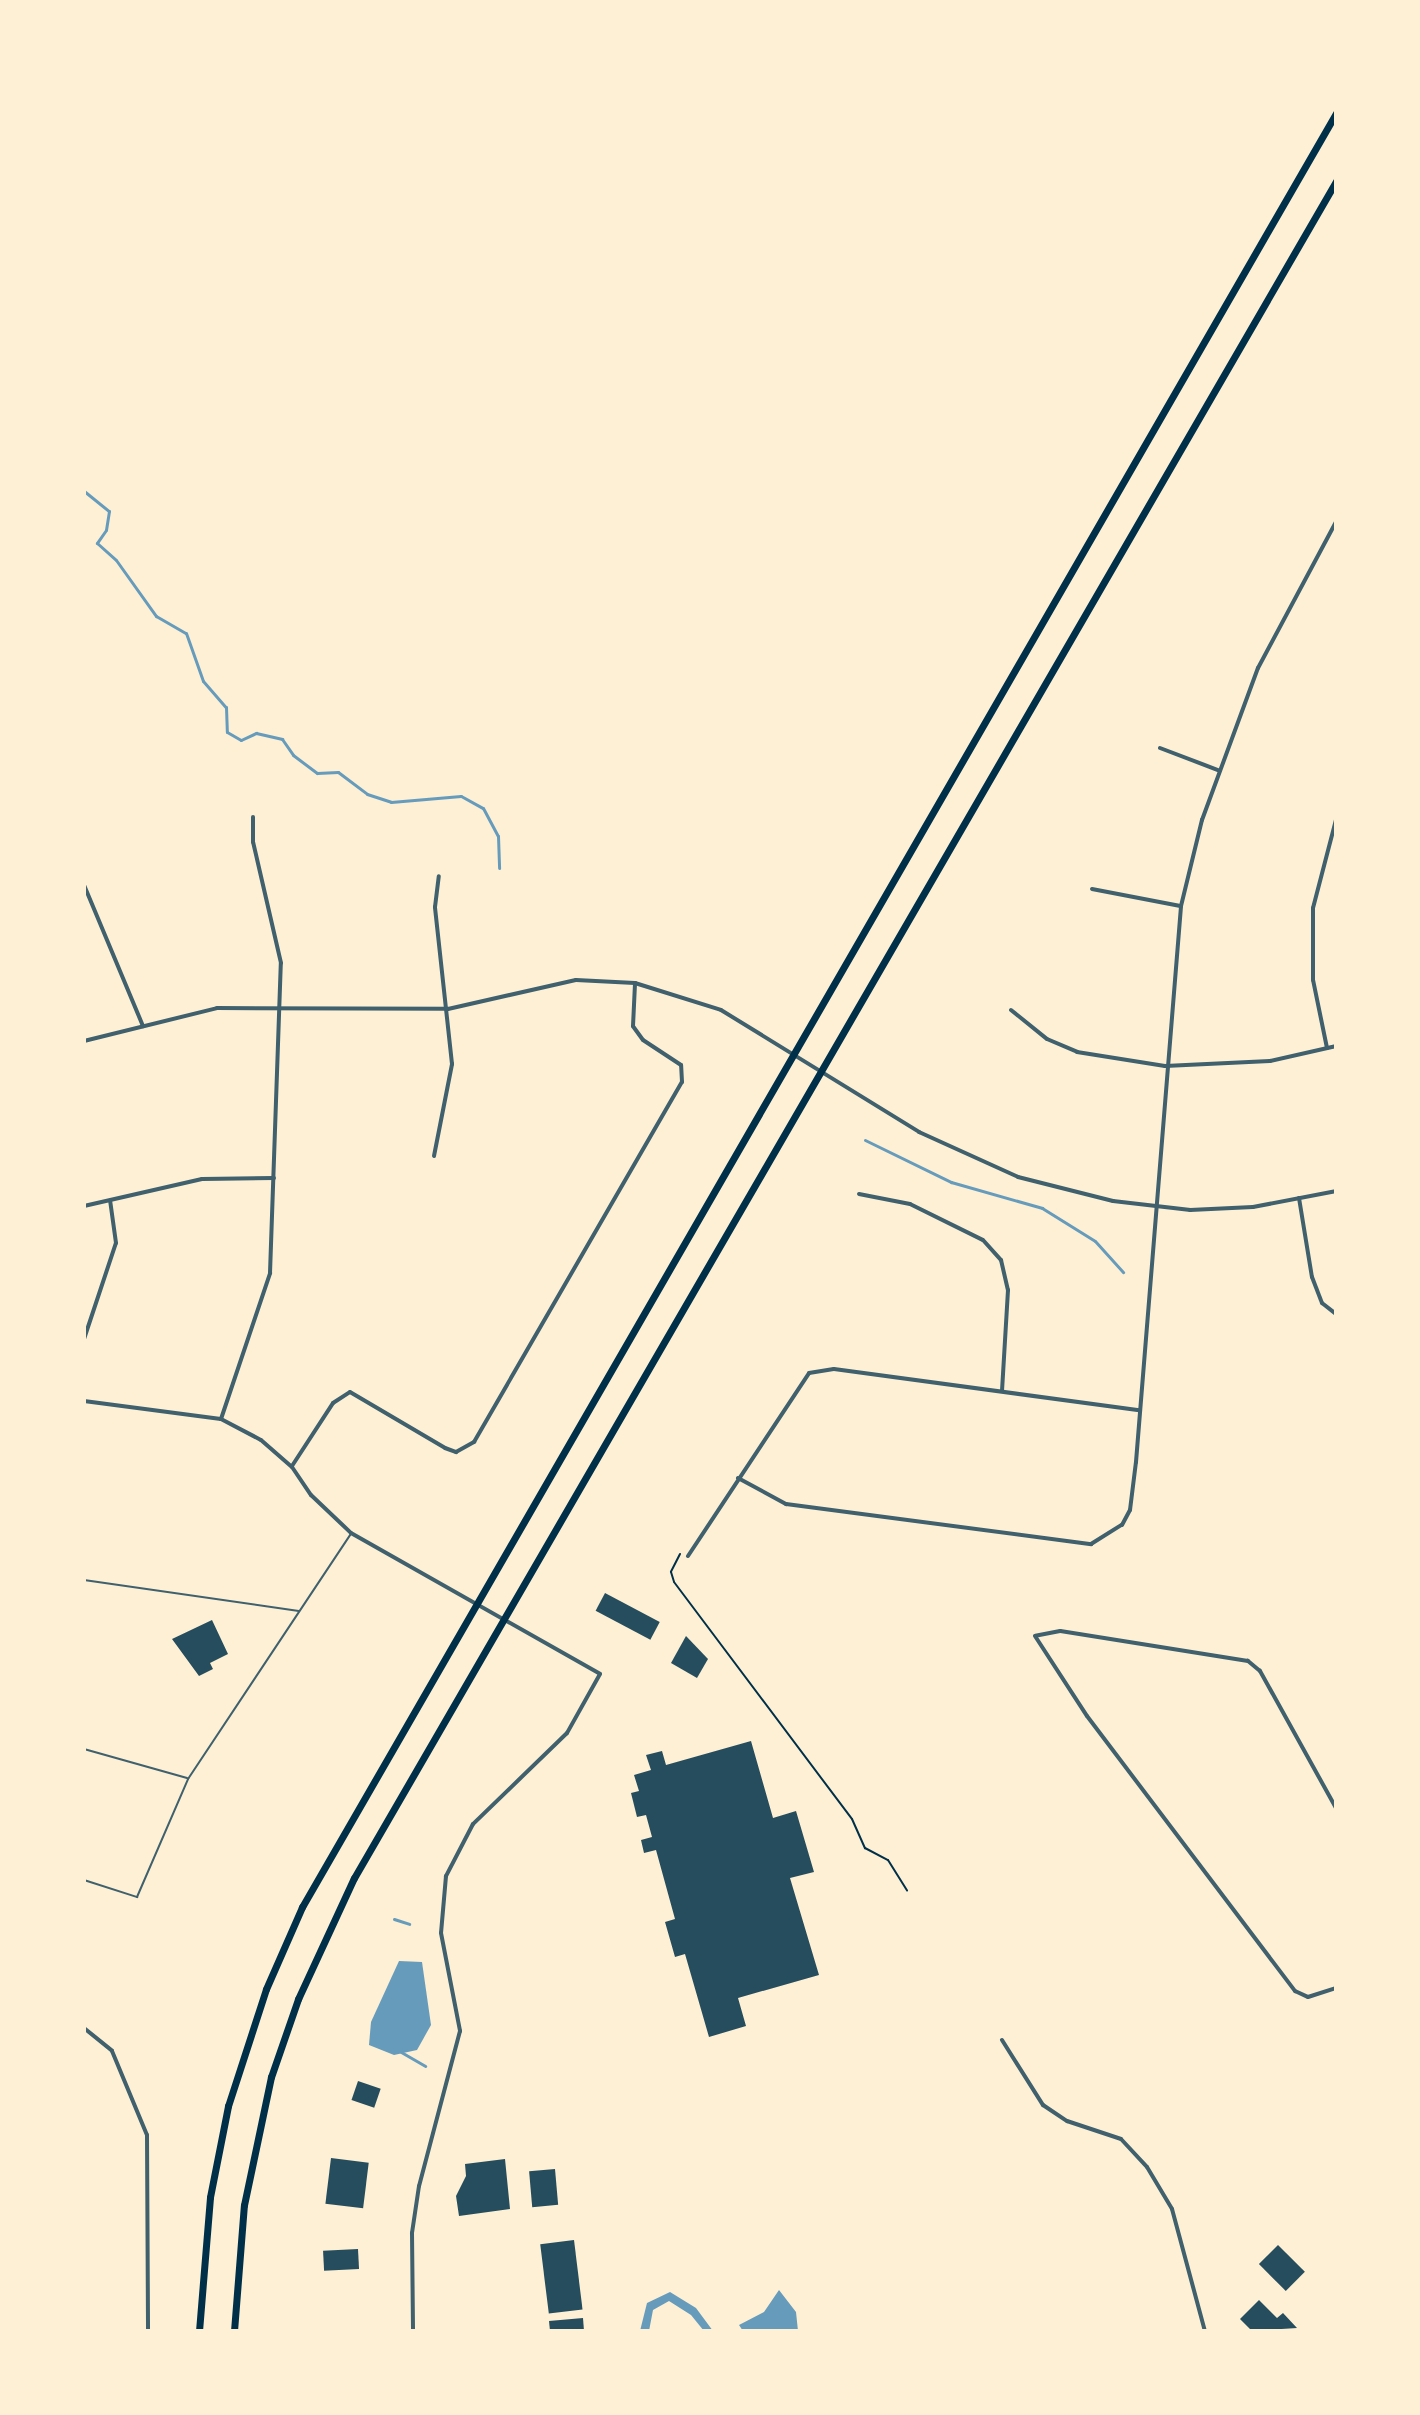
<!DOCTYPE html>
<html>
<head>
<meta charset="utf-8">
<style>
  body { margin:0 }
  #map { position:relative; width:1420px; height:2415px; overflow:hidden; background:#fdf0d5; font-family:Quicksand,sans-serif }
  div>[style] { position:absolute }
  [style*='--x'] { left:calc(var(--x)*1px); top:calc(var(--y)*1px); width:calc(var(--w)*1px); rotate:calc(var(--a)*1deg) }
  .water>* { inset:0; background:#669bbc }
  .stream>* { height:3px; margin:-1.5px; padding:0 1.5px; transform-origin:1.5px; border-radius:1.5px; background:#669bbc }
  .building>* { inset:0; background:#264d5e; transform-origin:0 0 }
  .path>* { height:2px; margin:-1px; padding:0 1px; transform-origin:1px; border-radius:1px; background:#003049 }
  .service>* { height:2px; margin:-1px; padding:0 1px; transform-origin:1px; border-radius:1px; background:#3f606c }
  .minor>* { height:4px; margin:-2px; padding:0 2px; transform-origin:2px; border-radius:2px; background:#3f606c }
  .trunk>* { height:7px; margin:-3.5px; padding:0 3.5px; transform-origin:3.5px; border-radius:3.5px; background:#003049 }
  span { translate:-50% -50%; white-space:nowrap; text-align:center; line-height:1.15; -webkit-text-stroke:6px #fdf0d5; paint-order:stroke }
  .frame { position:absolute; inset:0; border:86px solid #fdf0d5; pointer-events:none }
</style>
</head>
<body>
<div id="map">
  <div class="water">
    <div style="clip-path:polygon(399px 1961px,422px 1962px,431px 2025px,417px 2050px,394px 2055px,369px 2045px,371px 2022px)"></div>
    <div style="clip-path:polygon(779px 2290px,796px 2312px,798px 2331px,743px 2331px,739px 2325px,764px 2312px)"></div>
    <div style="clip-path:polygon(670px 2292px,696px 2308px,713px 2331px,704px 2331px,691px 2315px,669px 2301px,653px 2310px,649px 2331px,640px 2331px,647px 2303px)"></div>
  </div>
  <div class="stream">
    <div style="--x:84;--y:491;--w:32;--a:39"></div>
    <div style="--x:109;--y:511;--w:19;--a:99"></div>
    <div style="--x:106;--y:530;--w:16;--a:125"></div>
    <div style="--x:97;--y:543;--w:25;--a:42"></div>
    <div style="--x:116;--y:560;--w:69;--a:54.5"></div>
    <div style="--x:156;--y:616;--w:34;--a:30"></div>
    <div style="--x:186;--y:633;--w:51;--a:70.5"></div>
    <div style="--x:203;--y:681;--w:35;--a:49"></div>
    <div style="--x:226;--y:707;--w:25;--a:88"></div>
    <div style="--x:227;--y:732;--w:16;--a:30"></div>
    <div style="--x:241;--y:740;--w:17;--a:-25"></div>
    <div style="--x:256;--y:733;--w:27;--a:13"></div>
    <div style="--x:282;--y:739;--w:19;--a:55"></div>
    <div style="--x:293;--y:755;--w:30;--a:37"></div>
    <div style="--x:317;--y:773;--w:21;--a:-3"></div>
    <div style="--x:338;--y:772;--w:36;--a:37"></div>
    <div style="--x:367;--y:794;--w:25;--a:18"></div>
    <div style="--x:391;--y:802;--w:70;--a:-4.9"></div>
    <div style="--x:461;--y:796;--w:25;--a:29"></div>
    <div style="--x:483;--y:808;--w:32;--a:62"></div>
    <div style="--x:498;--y:836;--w:32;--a:88"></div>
    <div style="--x:865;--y:1140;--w:96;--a:26"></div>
    <div style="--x:951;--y:1182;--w:95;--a:15.9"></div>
    <div style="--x:1042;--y:1208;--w:62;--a:31.9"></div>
    <div style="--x:1095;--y:1241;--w:42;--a:47.9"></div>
    <div style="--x:394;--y:1919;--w:16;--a:18"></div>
    <div style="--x:401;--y:2052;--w:28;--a:30"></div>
  </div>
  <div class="building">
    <div style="left:605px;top:1593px;width:62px;height:20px;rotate:28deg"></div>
    <div style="clip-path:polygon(212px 1620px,228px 1654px,210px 1663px,213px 1669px,199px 1676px,172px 1639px)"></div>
    <div style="clip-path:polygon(686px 1636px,708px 1659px,697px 1678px,671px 1663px)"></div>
    <div style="clip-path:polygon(751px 1741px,773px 1818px,796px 1811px,814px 1872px,790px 1878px,819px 1975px,738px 1998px,746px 2026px,709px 2037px,685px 1954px,675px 1957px,665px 1922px,675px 1919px,656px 1850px,644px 1853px,641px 1840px,652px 1837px,646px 1815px,637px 1817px,631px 1793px,639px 1791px,634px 1775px,651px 1770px,646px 1755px,662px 1751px,666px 1765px)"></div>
    <div style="left:358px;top:2081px;width:24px;height:20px;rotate:19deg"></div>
    <div style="left:331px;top:2158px;width:38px;height:46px;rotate:7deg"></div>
    <div style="clip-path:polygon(505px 2159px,510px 2209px,459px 2216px,456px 2196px,466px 2176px,465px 2164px)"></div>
    <div style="left:555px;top:2169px;width:36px;height:26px;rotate:85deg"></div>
    <div style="left:574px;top:2240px;width:70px;height:34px;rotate:83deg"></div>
    <div style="left:1278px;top:2245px;width:38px;height:27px;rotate:45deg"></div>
    <div style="left:358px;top:2249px;width:20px;height:35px;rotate:87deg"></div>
    <div style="clip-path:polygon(1259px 2300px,1277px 2318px,1283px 2313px,1297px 2328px,1252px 2331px,1240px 2319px)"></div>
    <div style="clip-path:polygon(583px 2318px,584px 2331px,550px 2331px,549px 2321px)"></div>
  </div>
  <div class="path">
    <div style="--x:680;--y:1554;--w:20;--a:117"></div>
    <div style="--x:671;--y:1572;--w:10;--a:73"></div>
    <div style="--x:674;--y:1582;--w:296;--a:53.1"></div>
    <div style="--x:852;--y:1819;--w:32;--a:66"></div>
    <div style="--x:865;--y:1848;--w:26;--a:28"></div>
    <div style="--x:888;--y:1860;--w:36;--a:58"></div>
  </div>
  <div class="service">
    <div style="--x:84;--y:1580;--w:217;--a:8.2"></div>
    <div style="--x:84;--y:1749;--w:107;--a:15.7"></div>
    <div style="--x:84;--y:1880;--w:56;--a:17.8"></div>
    <div style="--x:137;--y:1897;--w:129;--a:-66.6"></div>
    <div style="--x:188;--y:1779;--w:294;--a:-56.4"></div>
  </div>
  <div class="minor">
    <div style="--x:1160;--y:748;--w:62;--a:20.8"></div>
    <div style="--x:84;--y:885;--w:153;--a:67.3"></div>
    <div style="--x:1092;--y:889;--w:90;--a:10.9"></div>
    <div style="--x:1011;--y:1010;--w:46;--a:38.9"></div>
    <div style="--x:1047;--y:1039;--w:33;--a:23"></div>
    <div style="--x:1077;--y:1052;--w:89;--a:9"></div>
    <div style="--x:1165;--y:1066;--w:105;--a:-2.7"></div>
    <div style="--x:1270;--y:1061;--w:68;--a:-12.8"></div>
    <div style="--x:84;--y:1041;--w:137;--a:-13.9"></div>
    <div style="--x:217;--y:1008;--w:231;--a:0.2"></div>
    <div style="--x:448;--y:1009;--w:131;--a:-12.8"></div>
    <div style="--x:576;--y:980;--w:59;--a:2.9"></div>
    <div style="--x:635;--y:983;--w:90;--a:17.4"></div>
    <div style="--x:721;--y:1010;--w:233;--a:31.6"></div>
    <div style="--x:919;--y:1132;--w:109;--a:24.4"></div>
    <div style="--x:1018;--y:1177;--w:98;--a:14.2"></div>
    <div style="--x:1113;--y:1201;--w:78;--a:6.7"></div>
    <div style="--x:1190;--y:1210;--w:63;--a:-2.7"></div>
    <div style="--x:1253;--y:1207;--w:85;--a:-10.9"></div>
    <div style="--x:1327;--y:1048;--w:69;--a:-101.6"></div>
    <div style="--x:1313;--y:980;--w:72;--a:-90"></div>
    <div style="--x:1313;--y:908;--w:91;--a:-75.4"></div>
    <div style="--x:434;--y:1156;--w:94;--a:-78.9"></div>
    <div style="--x:452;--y:1064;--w:158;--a:-96.2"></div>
    <div style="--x:435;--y:907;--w:31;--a:-83"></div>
    <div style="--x:859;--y:1194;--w:52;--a:11.1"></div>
    <div style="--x:910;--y:1204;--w:81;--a:26.3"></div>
    <div style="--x:983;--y:1240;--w:27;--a:48"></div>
    <div style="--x:1001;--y:1260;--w:31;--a:77"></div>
    <div style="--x:1008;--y:1290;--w:100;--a:93.4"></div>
    <div style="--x:1299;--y:1198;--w:80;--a:80.7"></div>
    <div style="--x:1312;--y:1277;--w:28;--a:69"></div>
    <div style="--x:1322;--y:1303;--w:18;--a:38"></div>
    <div style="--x:84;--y:1206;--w:121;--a:-12.9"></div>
    <div style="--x:202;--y:1179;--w:72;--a:-0.8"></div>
    <div style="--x:84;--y:1339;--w:101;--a:-71.6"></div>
    <div style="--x:116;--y:1243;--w:43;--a:-97.9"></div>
    <div style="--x:84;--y:1401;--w:138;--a:7.5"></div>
    <div style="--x:221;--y:1419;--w:45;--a:27.7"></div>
    <div style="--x:261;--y:1440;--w:41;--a:41.1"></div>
    <div style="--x:292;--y:1467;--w:34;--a:56"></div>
    <div style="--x:311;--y:1495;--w:55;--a:43.5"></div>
    <div style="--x:351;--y:1533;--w:286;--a:29.5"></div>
    <div style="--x:600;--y:1674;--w:68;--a:119.2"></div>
    <div style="--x:567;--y:1733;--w:131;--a:135.9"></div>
    <div style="--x:473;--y:1824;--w:59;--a:117.4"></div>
    <div style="--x:446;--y:1876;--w:57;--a:95"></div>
    <div style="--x:441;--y:1933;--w:100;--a:79"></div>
    <div style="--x:460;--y:2031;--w:160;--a:104.8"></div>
    <div style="--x:419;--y:2186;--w:48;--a:98.5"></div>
    <div style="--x:412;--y:2233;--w:98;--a:89.4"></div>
    <div style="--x:221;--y:1419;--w:154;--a:-71.4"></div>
    <div style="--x:270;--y:1273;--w:310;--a:-88"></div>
    <div style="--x:281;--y:963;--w:124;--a:-103"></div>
    <div style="--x:253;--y:842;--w:25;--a:-90"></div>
    <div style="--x:292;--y:1466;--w:75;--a:-56.9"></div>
    <div style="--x:333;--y:1403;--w:20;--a:-33"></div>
    <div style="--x:350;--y:1392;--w:110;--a:30.5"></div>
    <div style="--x:445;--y:1448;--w:12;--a:20"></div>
    <div style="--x:456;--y:1452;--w:21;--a:-29"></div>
    <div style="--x:474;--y:1442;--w:416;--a:-60"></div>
    <div style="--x:682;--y:1082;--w:17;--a:-93"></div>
    <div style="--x:681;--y:1065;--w:45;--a:-146.7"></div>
    <div style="--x:643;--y:1040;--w:17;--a:-126"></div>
    <div style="--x:633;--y:1026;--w:43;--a:-87.3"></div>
    <div style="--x:738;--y:1478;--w:55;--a:28.4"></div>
    <div style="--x:786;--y:1504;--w:308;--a:7.5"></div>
    <div style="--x:1091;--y:1544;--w:36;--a:-32"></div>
    <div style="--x:1122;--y:1525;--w:17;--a:-62"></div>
    <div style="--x:1130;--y:1510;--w:48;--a:-82.9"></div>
    <div style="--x:1136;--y:1462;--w:558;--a:-85.37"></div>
    <div style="--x:1181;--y:906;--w:89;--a:-76.3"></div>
    <div style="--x:1202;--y:820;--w:162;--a:-69.8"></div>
    <div style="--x:1258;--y:668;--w:166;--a:-61.9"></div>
    <div style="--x:688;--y:1556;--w:219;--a:-56.5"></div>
    <div style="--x:809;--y:1373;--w:25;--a:-9"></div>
    <div style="--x:834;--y:1369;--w:308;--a:7.7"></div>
    <div style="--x:1336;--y:1808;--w:157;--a:-119"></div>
    <div style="--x:1260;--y:1671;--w:16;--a:-140"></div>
    <div style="--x:1248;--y:1661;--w:190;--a:-170.9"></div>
    <div style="--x:1060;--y:1631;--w:25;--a:169"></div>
    <div style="--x:1035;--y:1636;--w:95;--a:57"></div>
    <div style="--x:1087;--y:1716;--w:345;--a:52.9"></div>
    <div style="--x:1295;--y:1991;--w:14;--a:25"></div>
    <div style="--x:1308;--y:1997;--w:29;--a:-18"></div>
    <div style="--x:84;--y:2028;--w:36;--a:39"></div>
    <div style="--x:112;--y:2051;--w:91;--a:67.4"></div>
    <div style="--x:147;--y:2135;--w:196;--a:89.7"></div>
    <div style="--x:1002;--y:2040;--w:77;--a:57.8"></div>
    <div style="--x:1043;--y:2105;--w:29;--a:34"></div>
    <div style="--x:1067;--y:2121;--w:57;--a:18.4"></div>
    <div style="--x:1121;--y:2139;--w:38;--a:47"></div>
    <div style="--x:1147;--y:2167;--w:49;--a:59.2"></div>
    <div style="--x:1172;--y:2209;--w:126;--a:74.9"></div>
  </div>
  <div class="trunk">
    <div style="--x:199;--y:2331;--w:134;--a:-85.3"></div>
    <div style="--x:210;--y:2197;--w:93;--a:-78.8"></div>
    <div style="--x:228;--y:2106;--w:123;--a:-72"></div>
    <div style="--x:266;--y:1989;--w:90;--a:-66.3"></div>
    <div style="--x:302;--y:1907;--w:2071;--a:-60.04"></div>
    <div style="--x:234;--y:2331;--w:126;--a:-85.5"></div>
    <div style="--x:244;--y:2205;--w:131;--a:-78.1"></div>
    <div style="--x:271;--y:2077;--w:83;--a:-70.9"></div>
    <div style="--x:298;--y:1999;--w:133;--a:-65.2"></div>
    <div style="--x:354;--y:1878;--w:1961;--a:-59.94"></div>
  </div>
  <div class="frame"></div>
</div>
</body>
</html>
